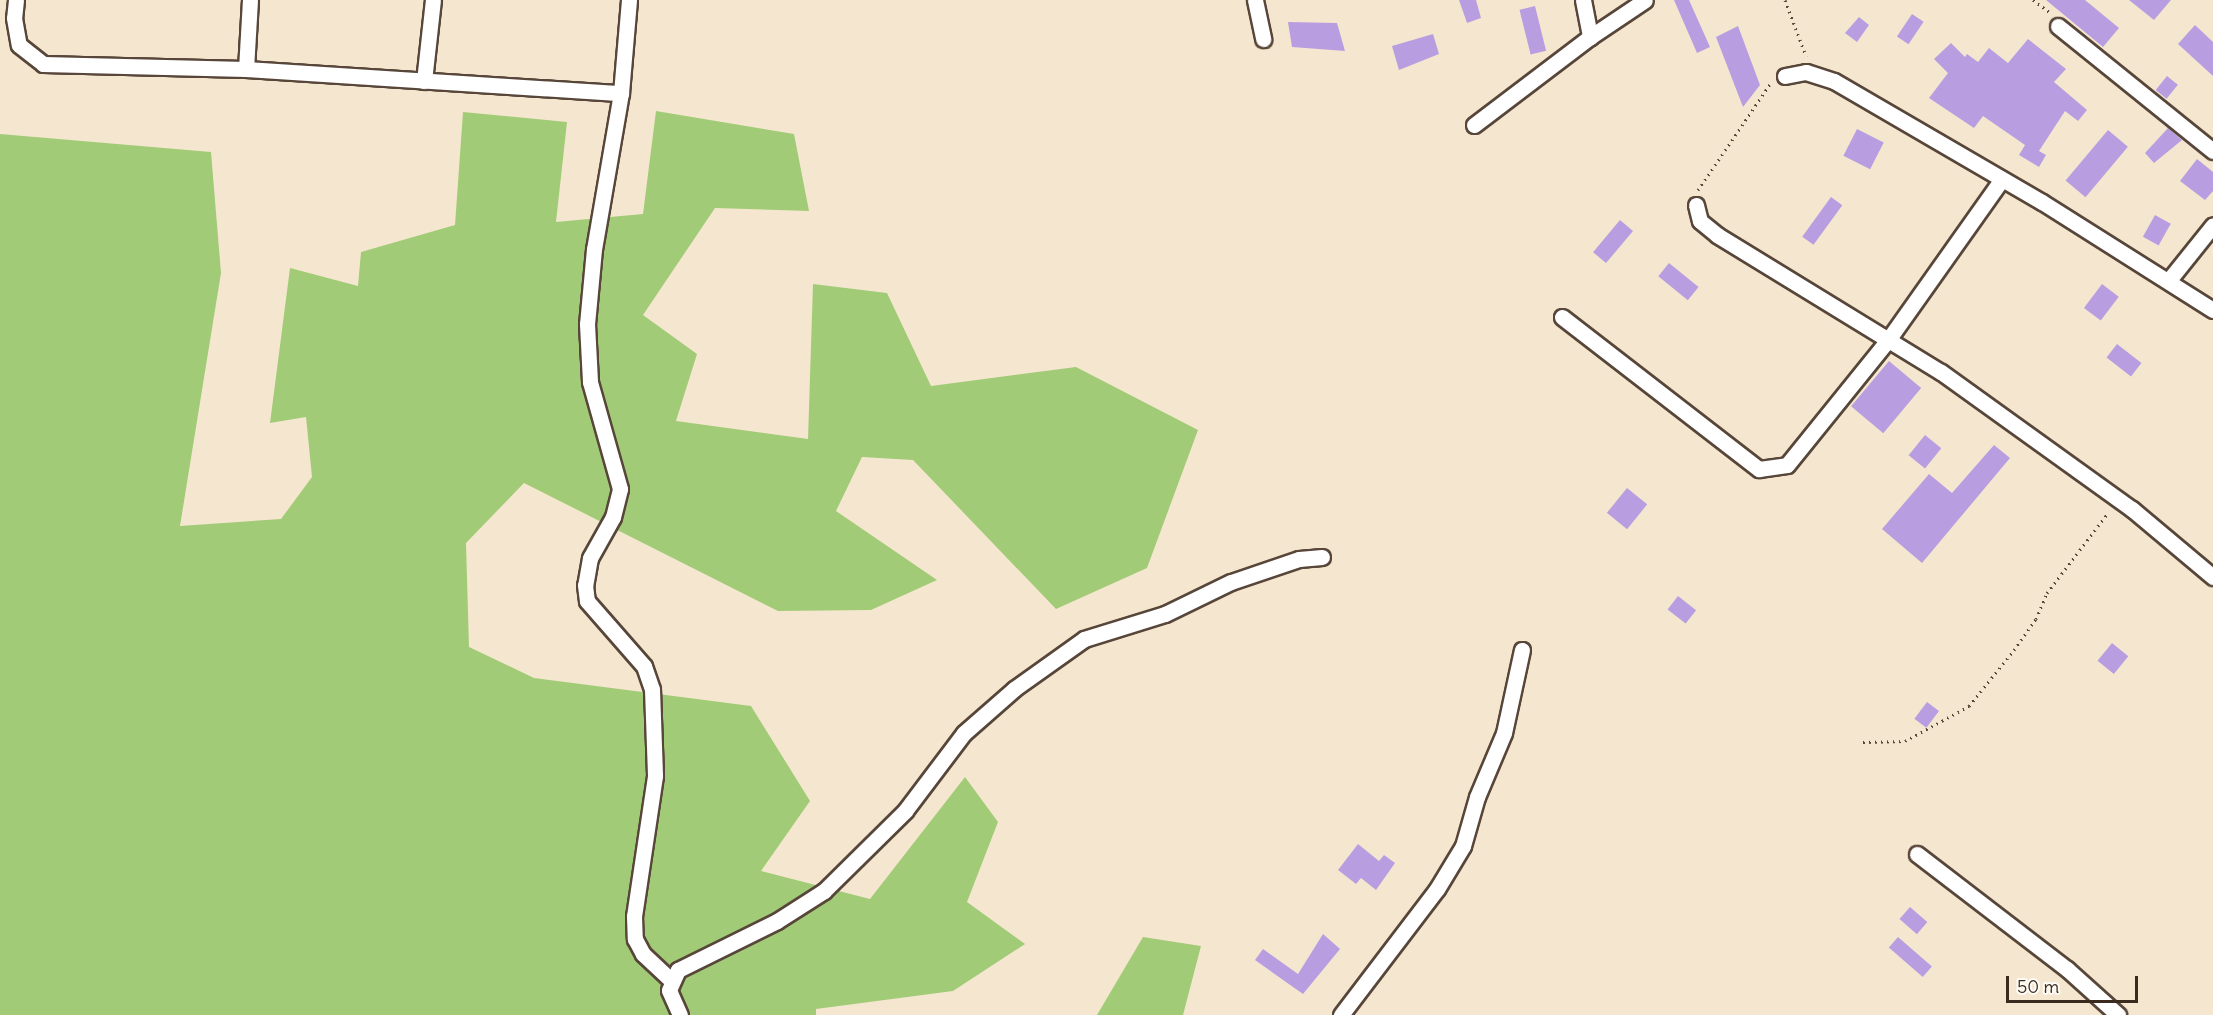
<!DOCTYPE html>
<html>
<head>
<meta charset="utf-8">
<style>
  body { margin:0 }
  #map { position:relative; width:2213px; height:1015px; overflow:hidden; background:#f5e7cf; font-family:Delius,sans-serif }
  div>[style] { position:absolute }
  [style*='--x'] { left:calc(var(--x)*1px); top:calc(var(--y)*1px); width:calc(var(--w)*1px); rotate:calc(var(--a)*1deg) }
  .green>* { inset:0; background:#a2cb77 }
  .building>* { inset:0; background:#b89ee1; transform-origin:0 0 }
  .path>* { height:3px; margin-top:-1.5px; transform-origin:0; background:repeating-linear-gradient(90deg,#574639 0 1.5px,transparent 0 6px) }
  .roads { filter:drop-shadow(2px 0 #574639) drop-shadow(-2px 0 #574639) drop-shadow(0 2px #574639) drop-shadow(0 -2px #574639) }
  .minor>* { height:15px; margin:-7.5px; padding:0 7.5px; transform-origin:7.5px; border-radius:7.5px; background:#fff }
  span { translate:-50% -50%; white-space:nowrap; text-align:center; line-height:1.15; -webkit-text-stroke:4.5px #fdfcf7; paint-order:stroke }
  .scale { position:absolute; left:2006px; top:976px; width:132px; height:27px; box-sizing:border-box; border:3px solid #3b2a1e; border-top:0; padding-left:8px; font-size:18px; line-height:21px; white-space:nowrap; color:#3b2a1e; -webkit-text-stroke:4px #fdfcf7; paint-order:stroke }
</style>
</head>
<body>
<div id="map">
  <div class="green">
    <div style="clip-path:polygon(656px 111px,794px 134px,809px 211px,715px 208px,643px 315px,697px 354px,676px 421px,808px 439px,813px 284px,887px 293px,931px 386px,1076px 367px,1198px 430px,1147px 568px,1056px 609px,913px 460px,862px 457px,836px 511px,937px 580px,871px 610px,778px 611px,524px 483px,466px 543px,469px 647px,534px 678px,751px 706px,810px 801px,761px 871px,870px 899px,965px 777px,998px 822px,967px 902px,1025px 944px,953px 991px,816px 1009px,816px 1015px,0 1015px,0 134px,211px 152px,221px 273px,180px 526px,281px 519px,312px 477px,306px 417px,270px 423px,290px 268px,358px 286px,361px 252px,455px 225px,463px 112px,567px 122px,556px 222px,643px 214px)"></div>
    <div style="clip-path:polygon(1143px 937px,1201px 946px,1183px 1015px,1097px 1015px)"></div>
  </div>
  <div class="building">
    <div style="clip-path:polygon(1459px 0,1476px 0,1481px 18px,1467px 23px)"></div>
    <div style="clip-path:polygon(1674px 0,1689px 0,1710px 47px,1697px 53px)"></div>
    <div style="clip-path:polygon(2046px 0,2085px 0,2119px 28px,2103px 47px)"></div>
    <div style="clip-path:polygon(2129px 0,2171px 0,2154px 20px)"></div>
    <div style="left:1535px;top:6px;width:46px;height:16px;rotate:76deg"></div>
    <div style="left:1912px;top:14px;width:14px;height:27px;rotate:34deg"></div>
    <div style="clip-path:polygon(1859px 17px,1869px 25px,1857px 42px,1845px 33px)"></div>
    <div style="clip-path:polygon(1288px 22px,1337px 23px,1345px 51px,1292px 47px)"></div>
    <div style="clip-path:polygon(2195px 25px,2213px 42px,2213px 76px,2178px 44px)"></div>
    <div style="clip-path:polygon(1738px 26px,1760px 85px,1743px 107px,1716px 37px)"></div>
    <div style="clip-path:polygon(1433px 34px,1439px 54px,1399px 70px,1392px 46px)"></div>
    <div style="clip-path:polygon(2028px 39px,2066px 69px,2054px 82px,2087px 110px,2078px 121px,2065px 111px,2039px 151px,2046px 155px,2039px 167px,2019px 155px,2025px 145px,1983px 116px,1974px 128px,1929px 98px,1948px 73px,1934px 59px,1951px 43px,1965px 57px,1967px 54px,1978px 62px,1989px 48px,2008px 63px)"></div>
    <div style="left:2167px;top:76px;width:14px;height:18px;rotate:39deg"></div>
    <div style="clip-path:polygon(2168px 128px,2182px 140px,2154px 163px,2145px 153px)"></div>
    <div style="left:1857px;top:129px;width:30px;height:30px;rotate:27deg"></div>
    <div style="left:2108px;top:130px;width:26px;height:66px;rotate:40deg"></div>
    <div style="clip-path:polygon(2197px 159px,2213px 172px,2213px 191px,2205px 200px,2180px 181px)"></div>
    <div style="left:1831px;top:197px;width:14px;height:49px;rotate:36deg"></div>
    <div style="left:2155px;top:215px;width:18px;height:25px;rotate:29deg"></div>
    <div style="left:1620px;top:220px;width:17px;height:42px;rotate:40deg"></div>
    <div style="left:1669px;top:263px;width:38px;height:17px;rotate:39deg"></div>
    <div style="left:2102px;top:284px;width:21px;height:30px;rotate:37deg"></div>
    <div style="left:2117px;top:344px;width:31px;height:17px;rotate:38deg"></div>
    <div style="left:1889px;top:361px;width:42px;height:59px;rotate:40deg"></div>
    <div style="left:1925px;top:435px;width:21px;height:26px;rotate:39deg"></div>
    <div style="clip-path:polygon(1994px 445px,2010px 458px,1922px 563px,1882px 529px,1929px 474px,1952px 493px)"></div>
    <div style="left:1627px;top:488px;width:26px;height:32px;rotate:39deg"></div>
    <div style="left:1678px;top:596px;width:23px;height:17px;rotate:38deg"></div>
    <div style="left:2112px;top:643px;width:21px;height:23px;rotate:39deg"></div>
    <div style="left:1927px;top:702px;width:15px;height:21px;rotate:37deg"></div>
    <div style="clip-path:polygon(1358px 844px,1379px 861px,1384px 855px,1395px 863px,1376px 890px,1361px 878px,1356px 884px,1338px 870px)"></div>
    <div style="left:1910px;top:907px;width:23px;height:16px;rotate:41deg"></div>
    <div style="clip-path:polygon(1323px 934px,1340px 949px,1303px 994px,1255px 960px,1263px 949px,1298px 974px)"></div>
    <div style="left:1898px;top:937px;width:45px;height:14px;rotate:41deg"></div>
  </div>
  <div class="path">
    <div style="--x:1785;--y:0;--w:60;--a:69.4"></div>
    <div style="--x:2033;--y:0;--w:22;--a:36"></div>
    <div style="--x:1698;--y:190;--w:128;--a:-55.8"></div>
    <div style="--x:1863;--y:742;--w:42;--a:-1.4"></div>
    <div style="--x:1905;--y:741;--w:73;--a:-28.7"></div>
    <div style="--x:1969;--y:706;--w:72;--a:-51.2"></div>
    <div style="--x:2014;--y:650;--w:38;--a:-55"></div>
    <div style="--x:2036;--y:619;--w:28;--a:-67"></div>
    <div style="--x:2047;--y:593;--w:101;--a:-52.7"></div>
  </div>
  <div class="roads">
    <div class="minor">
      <div style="--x:16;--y:0;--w:18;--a:96"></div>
      <div style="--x:14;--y:18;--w:27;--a:80"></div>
      <div style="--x:19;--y:45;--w:31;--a:38"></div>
      <div style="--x:43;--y:64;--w:203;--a:1.4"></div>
      <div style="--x:246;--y:69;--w:376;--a:3.7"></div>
      <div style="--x:629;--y:0;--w:93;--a:94.9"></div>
      <div style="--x:621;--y:93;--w:158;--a:99.8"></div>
      <div style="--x:594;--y:249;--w:75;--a:95.3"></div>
      <div style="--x:587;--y:324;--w:58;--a:87"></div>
      <div style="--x:590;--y:382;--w:111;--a:74.3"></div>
      <div style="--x:620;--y:489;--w:29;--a:104"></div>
      <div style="--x:613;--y:517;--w:47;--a:119.3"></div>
      <div style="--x:590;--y:558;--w:27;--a:100"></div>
      <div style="--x:585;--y:585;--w:16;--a:83"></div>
      <div style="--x:587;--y:601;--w:86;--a:48.8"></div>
      <div style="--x:644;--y:666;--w:24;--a:71"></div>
      <div style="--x:652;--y:689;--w:87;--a:88"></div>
      <div style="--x:655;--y:776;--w:142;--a:98.5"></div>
      <div style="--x:634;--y:916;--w:23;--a:88"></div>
      <div style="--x:635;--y:939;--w:17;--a:62"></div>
      <div style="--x:643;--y:954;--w:38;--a:43"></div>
      <div style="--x:1255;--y:0;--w:40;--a:78"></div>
      <div style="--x:1583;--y:0;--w:38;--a:79"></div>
      <div style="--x:2058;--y:26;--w:199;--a:38.9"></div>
      <div style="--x:246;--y:69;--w:69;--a:-86.7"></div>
      <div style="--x:1785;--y:76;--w:21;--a:-11"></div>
      <div style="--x:1806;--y:72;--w:29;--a:18"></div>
      <div style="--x:1834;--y:81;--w:241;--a:30.2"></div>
      <div style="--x:2042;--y:202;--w:202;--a:32.3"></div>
      <div style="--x:424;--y:81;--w:81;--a:-83.7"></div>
      <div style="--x:1474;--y:125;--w:146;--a:-37.2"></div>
      <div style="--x:1590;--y:37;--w:66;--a:-33.9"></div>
      <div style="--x:1696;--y:205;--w:16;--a:76"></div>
      <div style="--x:1700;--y:221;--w:22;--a:39"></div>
      <div style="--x:1717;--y:235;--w:263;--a:31.5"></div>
      <div style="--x:1941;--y:372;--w:235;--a:35.7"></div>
      <div style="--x:2132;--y:509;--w:106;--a:40"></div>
      <div style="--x:2169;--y:280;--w:70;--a:-51.3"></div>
      <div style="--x:1562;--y:317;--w:249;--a:37.7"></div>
      <div style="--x:1759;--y:469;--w:28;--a:-8"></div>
      <div style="--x:1787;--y:465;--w:161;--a:-51.1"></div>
      <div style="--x:1888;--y:340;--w:197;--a:-54.7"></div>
      <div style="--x:1917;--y:854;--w:189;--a:37.5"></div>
      <div style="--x:2067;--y:969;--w:69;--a:42"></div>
      <div style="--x:680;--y:1015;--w:27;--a:-114"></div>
      <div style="--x:669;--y:990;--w:22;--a:-66"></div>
      <div style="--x:678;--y:970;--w:110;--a:-26.3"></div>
      <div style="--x:777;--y:921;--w:56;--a:-32.6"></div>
      <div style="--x:824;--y:891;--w:114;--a:-44.6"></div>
      <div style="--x:905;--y:811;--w:98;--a:-52.9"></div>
      <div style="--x:964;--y:733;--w:67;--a:-41.3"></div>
      <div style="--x:1014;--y:689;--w:86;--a:-35.5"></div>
      <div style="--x:1084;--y:639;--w:85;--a:-17.2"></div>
      <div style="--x:1165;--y:614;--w:73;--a:-25.9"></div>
      <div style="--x:1231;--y:582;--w:72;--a:-18.7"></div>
      <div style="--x:1299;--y:559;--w:23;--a:-5"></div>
      <div style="--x:1341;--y:1015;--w:158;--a:-52.7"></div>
      <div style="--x:1437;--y:889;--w:50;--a:-58.8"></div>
      <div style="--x:1463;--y:846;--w:51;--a:-74.1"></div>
      <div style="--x:1477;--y:797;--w:69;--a:-67.1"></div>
      <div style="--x:1504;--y:733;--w:85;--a:-77.8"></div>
    </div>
  </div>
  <div class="scale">50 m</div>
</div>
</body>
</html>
